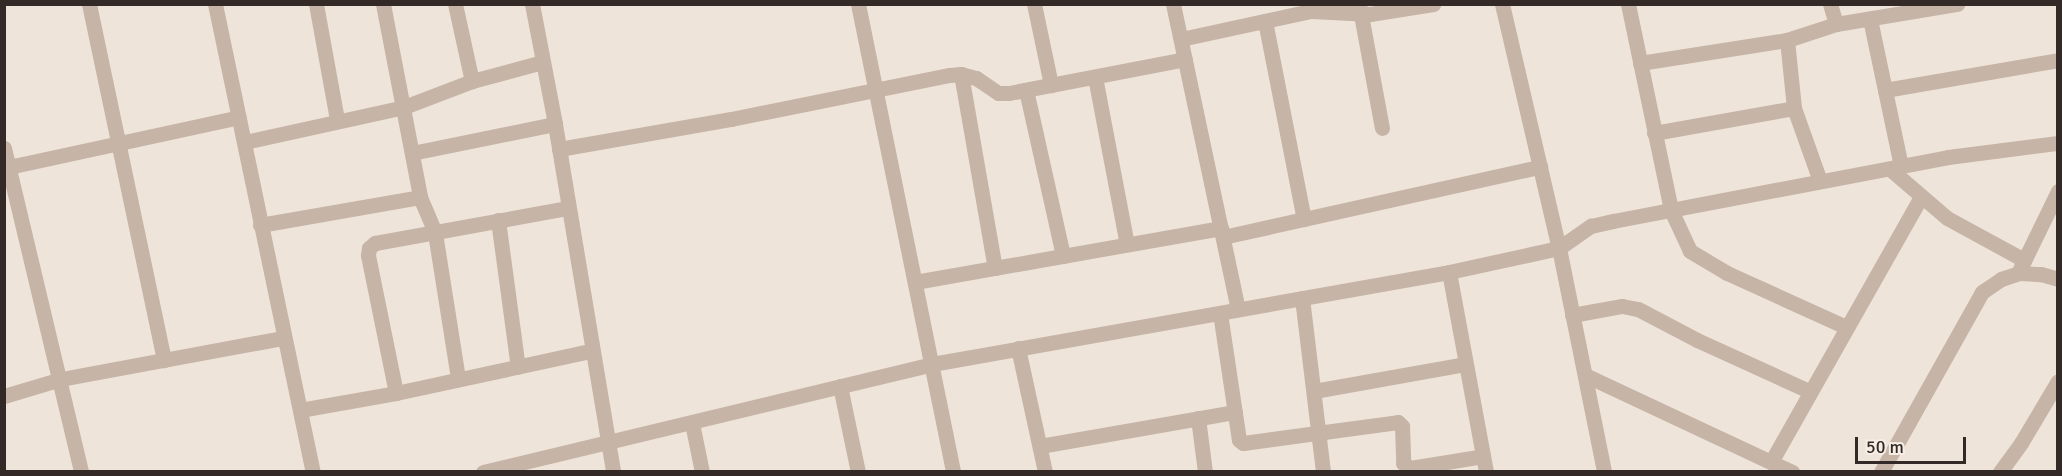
<!DOCTYPE html>
<html>
<head>
<meta charset="utf-8">
<style>
  body { margin:0 }
  #map { position:relative; width:2062px; height:476px; overflow:hidden; background:#efe4da; font-family:Signika,sans-serif }
  div>[style] { position:absolute }
  [style*='--x'] { left:calc(var(--x)*1px); top:calc(var(--y)*1px); width:calc(var(--w)*1px); rotate:calc(var(--a)*1deg) }
  .minor>* { height:15px; margin:-7.5px; padding:0 7.5px; transform-origin:7.5px; border-radius:7.5px; background:#c6b4a7 }
  .tertiary>* { height:15px; margin:-7.5px; padding:0 7.5px; transform-origin:7.5px; border-radius:7.5px; background:#c6b4a7 }
  span { translate:-50% -50%; white-space:nowrap; text-align:center; line-height:1.15; -webkit-text-stroke:6px #f7efe6; paint-order:stroke }
  .frame { position:absolute; inset:0; border:6px solid #332a27; pointer-events:none }
  .scale { position:absolute; left:1855px; top:437px; width:111px; height:27px; box-sizing:border-box; border:3px solid #332a27; border-top:0; padding-left:8px; font-size:18px; line-height:21px; white-space:nowrap; color:#332a27; -webkit-text-stroke:4px #f7efe6; paint-order:stroke }
</style>
</head>
<body>
<div id="map">
  <div class="minor">
    <div style="--x:89;--y:4;--w:364;--a:78.1"></div>
    <div style="--x:316;--y:4;--w:118;--a:79.7"></div>
    <div style="--x:383;--y:4;--w:197;--a:79.1"></div>
    <div style="--x:420;--y:197;--w:39;--a:67"></div>
    <div style="--x:435;--y:233;--w:147;--a:81"></div>
    <div style="--x:455;--y:4;--w:79;--a:77.6"></div>
    <div style="--x:532;--y:4;--w:122;--a:79.1"></div>
    <div style="--x:555;--y:124;--w:353;--a:80.5"></div>
    <div style="--x:858;--y:4;--w:478;--a:78.5"></div>
    <div style="--x:1034;--y:4;--w:83;--a:78.1"></div>
    <div style="--x:1173;--y:4;--w:312;--a:78"></div>
    <div style="--x:1359;--y:4;--w:126;--a:79.5"></div>
    <div style="--x:1502;--y:4;--w:251;--a:76.9"></div>
    <div style="--x:1559;--y:248;--w:228;--a:78.6"></div>
    <div style="--x:1628;--y:4;--w:210;--a:78.2"></div>
    <div style="--x:1671;--y:210;--w:45;--a:65.1"></div>
    <div style="--x:1690;--y:251;--w:43;--a:30.7"></div>
    <div style="--x:1727;--y:273;--w:131;--a:24.4"></div>
    <div style="--x:1830;--y:4;--w:21;--a:73"></div>
    <div style="--x:1836;--y:24;--w:123;--a:-9.4"></div>
    <div style="--x:1870;--y:19;--w:150;--a:78.1"></div>
    <div style="--x:1265;--y:21;--w:202;--a:78.9"></div>
    <div style="--x:1181;--y:39;--w:133;--a:-12.2"></div>
    <div style="--x:1311;--y:11;--w:59;--a:2.9"></div>
    <div style="--x:1370;--y:14;--w:64;--a:-9"></div>
    <div style="--x:1787;--y:40;--w:68;--a:84.1"></div>
    <div style="--x:1794;--y:108;--w:77;--a:70.4"></div>
    <div style="--x:1640;--y:63;--w:149;--a:-8.9"></div>
    <div style="--x:1787;--y:40;--w:52;--a:-18.1"></div>
    <div style="--x:961;--y:74;--w:197;--a:80.1"></div>
    <div style="--x:1095;--y:77;--w:170;--a:79.2"></div>
    <div style="--x:1026;--y:90;--w:170;--a:77.4"></div>
    <div style="--x:1885;--y:90;--w:176;--a:-9.8"></div>
    <div style="--x:1654;--y:133;--w:142;--a:-10.1"></div>
    <div style="--x:245;--y:142;--w:163;--a:-12.4"></div>
    <div style="--x:404;--y:107;--w:73;--a:-20.9"></div>
    <div style="--x:472;--y:81;--w:73;--a:-15"></div>
    <div style="--x:4;--y:148;--w:333;--a:76.6"></div>
    <div style="--x:559;--y:149;--w:175;--a:-9.9"></div>
    <div style="--x:731;--y:119;--w:223;--a:-11.4"></div>
    <div style="--x:950;--y:75;--w:11;--a:-5"></div>
    <div style="--x:961;--y:74;--w:16;--a:15"></div>
    <div style="--x:976;--y:78;--w:27;--a:34"></div>
    <div style="--x:998;--y:93;--w:11;--a:0"></div>
    <div style="--x:1009;--y:93;--w:179;--a:-10.9"></div>
    <div style="--x:412;--y:153;--w:146;--a:-11.5"></div>
    <div style="--x:4;--y:168;--w:240;--a:-12.2"></div>
    <div style="--x:1890;--y:169;--w:75;--a:40.7"></div>
    <div style="--x:1947;--y:218;--w:88;--a:28.6"></div>
    <div style="--x:498;--y:220;--w:148;--a:82.3"></div>
    <div style="--x:260;--y:225;--w:162;--a:-9.9"></div>
    <div style="--x:1223;--y:237;--w:325;--a:-12.5"></div>
    <div style="--x:2020;--y:269;--w:87;--a:-64"></div>
    <div style="--x:1449;--y:272;--w:203;--a:79.5"></div>
    <div style="--x:915;--y:282;--w:311;--a:-10"></div>
    <div style="--x:1302;--y:298;--w:175;--a:83.1"></div>
    <div style="--x:1220;--y:313;--w:128;--a:81.5"></div>
    <div style="--x:1239;--y:440;--w:5;--a:37"></div>
    <div style="--x:1243;--y:443;--w:156;--a:-7.7"></div>
    <div style="--x:1398;--y:422;--w:6;--a:45"></div>
    <div style="--x:1402;--y:426;--w:37;--a:88"></div>
    <div style="--x:1403;--y:463;--w:9;--a:36"></div>
    <div style="--x:1410;--y:468;--w:74;--a:-9.3"></div>
    <div style="--x:1572;--y:315;--w:51;--a:-10.2"></div>
    <div style="--x:1622;--y:306;--w:16;--a:11"></div>
    <div style="--x:1638;--y:309;--w:67;--a:27.7"></div>
    <div style="--x:1697;--y:340;--w:123;--a:24.5"></div>
    <div style="--x:1018;--y:348;--w:127;--a:77.7"></div>
    <div style="--x:1585;--y:375;--w:229;--a:25.1"></div>
    <div style="--x:840;--y:386;--w:88;--a:78.2"></div>
    <div style="--x:1314;--y:391;--w:153;--a:-10.1"></div>
    <div style="--x:396;--y:393;--w:141;--a:-101.5"></div>
    <div style="--x:368;--y:255;--w:7;--a:-82"></div>
    <div style="--x:369;--y:248;--w:8;--a:-40"></div>
    <div style="--x:375;--y:243;--w:196;--a:-10.3"></div>
    <div style="--x:4;--y:396;--w:59;--a:-16.6"></div>
    <div style="--x:61;--y:379;--w:226;--a:-10.5"></div>
    <div style="--x:300;--y:410;--w:97;--a:-10"></div>
    <div style="--x:396;--y:393;--w:199;--a:-12.2"></div>
    <div style="--x:1198;--y:418;--w:54;--a:82.6"></div>
    <div style="--x:692;--y:423;--w:50;--a:78.5"></div>
    <div style="--x:1040;--y:446;--w:198;--a:-9.9"></div>
    <div style="--x:1771;--y:462;--w:305;--a:-60.5"></div>
    <div style="--x:483;--y:472;--w:462;--a:-13.5"></div>
    <div style="--x:932;--y:364;--w:525;--a:-10.09"></div>
    <div style="--x:1449;--y:272;--w:113;--a:-12.3"></div>
    <div style="--x:1559;--y:248;--w:39;--a:-35"></div>
    <div style="--x:1591;--y:226;--w:23;--a:-13"></div>
    <div style="--x:1613;--y:221;--w:341;--a:-10.8"></div>
    <div style="--x:1948;--y:157;--w:111;--a:-7.3"></div>
    <div style="--x:2000;--y:472;--w:36;--a:-54"></div>
    <div style="--x:2021;--y:443;--w:72;--a:-59.2"></div>
  </div>
  <div class="tertiary">
    <div style="--x:215;--y:4;--w:478;--a:78.2"></div>
    <div style="--x:1881;--y:472;--w:206;--a:-60.7"></div>
    <div style="--x:1982;--y:292;--w:23;--a:-34"></div>
    <div style="--x:2001;--y:279;--w:19;--a:-18"></div>
    <div style="--x:2019;--y:273;--w:22;--a:3"></div>
    <div style="--x:2041;--y:274;--w:18;--a:16"></div>
  </div>
  <div class="frame"></div>
  <div class="scale">50 m</div>
</div>
</body>
</html>
